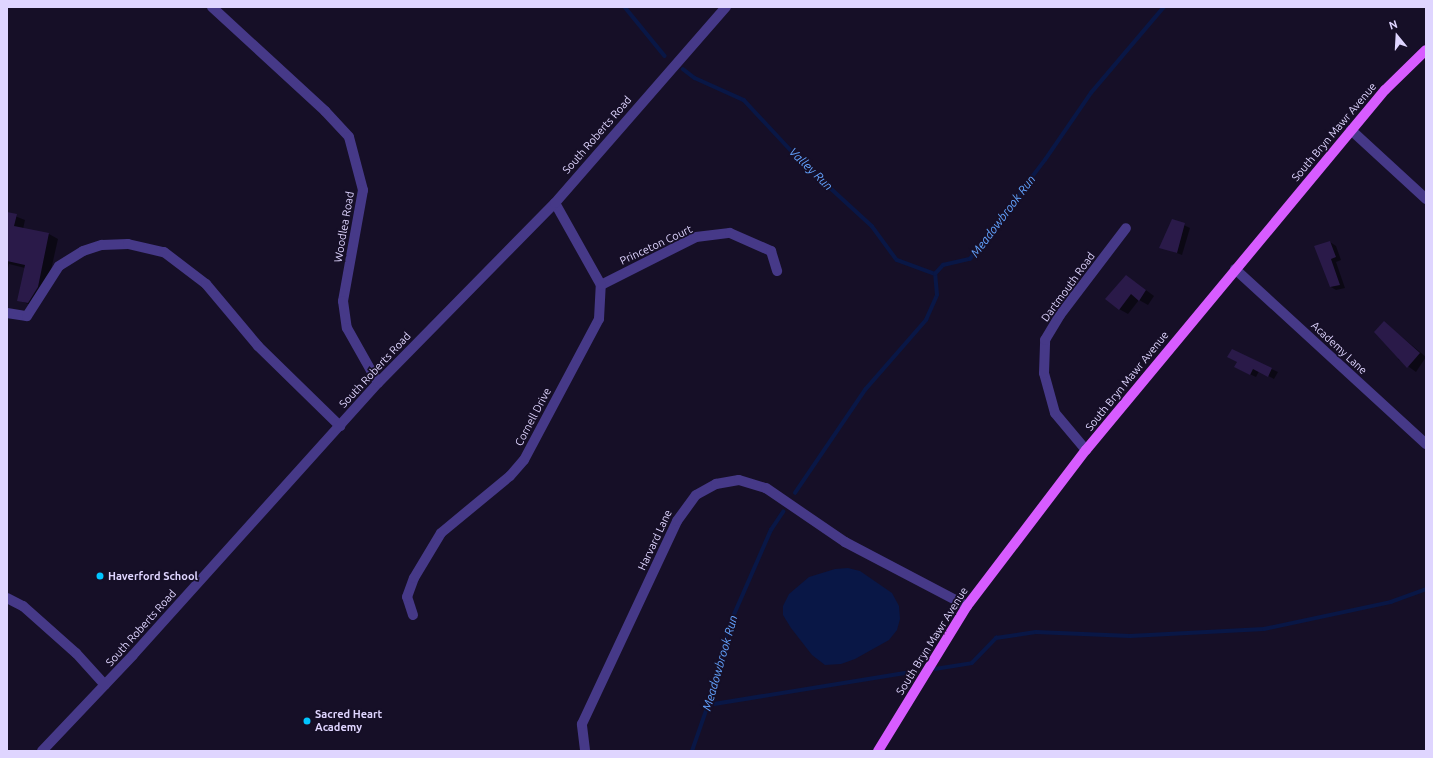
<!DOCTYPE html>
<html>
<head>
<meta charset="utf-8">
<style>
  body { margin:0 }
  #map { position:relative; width:1433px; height:758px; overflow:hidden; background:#160f27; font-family:Ubuntu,sans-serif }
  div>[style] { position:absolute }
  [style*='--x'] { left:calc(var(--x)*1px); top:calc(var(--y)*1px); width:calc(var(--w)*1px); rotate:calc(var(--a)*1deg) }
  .water>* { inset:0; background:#091746 }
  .shadow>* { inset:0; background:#0007 }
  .stream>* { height:3.5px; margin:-1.75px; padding:0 1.75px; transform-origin:1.75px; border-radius:1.75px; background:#091746 }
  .building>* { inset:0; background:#2a1a49 }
  .minor>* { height:10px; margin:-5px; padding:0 5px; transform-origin:5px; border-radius:5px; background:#463988 }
  .major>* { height:10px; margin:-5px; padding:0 5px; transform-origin:5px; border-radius:5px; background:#d75cff }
  .dots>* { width:11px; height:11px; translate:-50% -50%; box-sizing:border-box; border:2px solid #160f27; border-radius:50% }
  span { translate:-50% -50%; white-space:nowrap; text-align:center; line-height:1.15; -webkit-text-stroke:3.5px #160f27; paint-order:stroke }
  .street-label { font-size:11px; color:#dfd5ff }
  .poi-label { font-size:11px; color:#dfd5ff; font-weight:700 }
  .left { translate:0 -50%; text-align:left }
  .water-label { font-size:12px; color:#63a3ff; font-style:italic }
  .frame { position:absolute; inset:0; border:8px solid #dfd5ff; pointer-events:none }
  .north { position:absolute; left:1377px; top:16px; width:40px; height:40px; -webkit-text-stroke:3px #160f27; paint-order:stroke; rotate:342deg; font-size:11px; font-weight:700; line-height:16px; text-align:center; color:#dfd5ff }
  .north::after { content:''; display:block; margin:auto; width:14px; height:18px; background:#dfd5ff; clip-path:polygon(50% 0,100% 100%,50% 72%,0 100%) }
</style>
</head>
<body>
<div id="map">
  <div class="water">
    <div style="clip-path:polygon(848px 568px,860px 571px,892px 593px,899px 606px,900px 619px,897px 630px,889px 640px,855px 659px,841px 664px,825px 665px,812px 655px,791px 628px,783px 615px,783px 606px,789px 594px,809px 577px,835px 569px)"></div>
  </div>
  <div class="shadow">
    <div style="clip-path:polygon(7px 213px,25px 220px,23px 229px,49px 234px,58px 239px,46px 292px,36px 307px,18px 300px,25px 268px,9px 264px,7px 272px)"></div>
    <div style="clip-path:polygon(1173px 220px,1190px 228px,1182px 255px,1161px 247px)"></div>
    <div style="clip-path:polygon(1330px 242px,1336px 246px,1341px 260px,1336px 262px,1345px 288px,1336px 290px,1331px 287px)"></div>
    <div style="clip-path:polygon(1135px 282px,1154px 296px,1148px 305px,1139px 300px,1128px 314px,1119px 309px)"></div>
    <div style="clip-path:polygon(1385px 323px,1426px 357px,1416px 372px,1398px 359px,1400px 357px)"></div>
    <div style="clip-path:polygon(1232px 350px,1278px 372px,1274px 379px,1259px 371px,1256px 377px,1241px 370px)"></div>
  </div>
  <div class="stream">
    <div style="--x:625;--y:7;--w:63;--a:50.8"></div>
    <div style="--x:683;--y:69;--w:15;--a:37"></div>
    <div style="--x:695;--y:78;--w:54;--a:24.2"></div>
    <div style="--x:744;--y:100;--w:82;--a:47"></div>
    <div style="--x:800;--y:160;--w:98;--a:42.5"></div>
    <div style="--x:872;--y:226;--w:42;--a:53.7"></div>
    <div style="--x:897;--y:260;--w:40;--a:20.2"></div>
    <div style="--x:795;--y:493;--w:125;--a:-55.8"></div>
    <div style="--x:865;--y:390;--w:93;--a:-48.9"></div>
    <div style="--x:926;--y:320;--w:27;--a:-66"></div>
    <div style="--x:937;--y:295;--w:21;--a:-95"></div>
    <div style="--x:935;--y:274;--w:12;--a:-48"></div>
    <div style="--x:943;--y:265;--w:28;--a:-13"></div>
    <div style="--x:970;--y:259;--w:124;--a:-52.9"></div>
    <div style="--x:1045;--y:160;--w:81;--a:-55.5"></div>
    <div style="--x:1091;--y:93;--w:113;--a:-49.7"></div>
    <div style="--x:935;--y:669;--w:37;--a:-9"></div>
    <div style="--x:972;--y:663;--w:35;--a:-46"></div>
    <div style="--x:996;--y:638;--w:40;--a:-8.5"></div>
    <div style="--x:1036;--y:632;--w:94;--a:2.4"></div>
    <div style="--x:1130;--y:636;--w:134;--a:-3"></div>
    <div style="--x:1264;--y:629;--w:130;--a:-12"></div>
    <div style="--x:1391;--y:602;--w:37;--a:-20"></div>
    <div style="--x:708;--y:705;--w:207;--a:-9.2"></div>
    <div style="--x:692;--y:751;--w:49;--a:-70.8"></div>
    <div style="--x:708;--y:705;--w:82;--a:-75.1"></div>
    <div style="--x:729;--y:626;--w:105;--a:-66.4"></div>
    <div style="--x:771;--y:530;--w:22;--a:-56"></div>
  </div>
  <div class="building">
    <div style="clip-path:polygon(7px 212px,17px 214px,14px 226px,49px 233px,38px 287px,28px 303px,17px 301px,25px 265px,7px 261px)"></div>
    <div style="clip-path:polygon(1172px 219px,1185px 223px,1177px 253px,1159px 248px)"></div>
    <div style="clip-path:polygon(1330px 241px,1336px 257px,1331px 259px,1340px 285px,1330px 287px,1314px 246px)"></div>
    <div style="clip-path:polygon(1126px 275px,1146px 290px,1139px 301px,1131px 294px,1119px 310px,1105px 299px)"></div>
    <div style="clip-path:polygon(1384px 321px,1420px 353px,1407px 368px,1374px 332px)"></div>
    <div style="clip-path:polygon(1232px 349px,1272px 368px,1268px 377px,1253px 369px,1250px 375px,1234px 367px,1237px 362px,1227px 357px)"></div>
  </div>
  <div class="minor">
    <div style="--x:212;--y:7;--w:154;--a:42.6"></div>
    <div style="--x:325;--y:111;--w:35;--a:47"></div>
    <div style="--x:349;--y:137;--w:55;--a:75.2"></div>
    <div style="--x:363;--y:190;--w:113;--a:100.2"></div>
    <div style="--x:343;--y:301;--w:27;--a:82"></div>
    <div style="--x:347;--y:328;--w:63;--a:60.6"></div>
    <div style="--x:1351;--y:130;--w:102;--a:42.6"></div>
    <div style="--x:1235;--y:269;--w:259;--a:42.5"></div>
    <div style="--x:601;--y:285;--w:106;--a:-26.8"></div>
    <div style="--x:696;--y:237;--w:34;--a:-7"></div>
    <div style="--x:730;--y:233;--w:45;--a:23.7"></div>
    <div style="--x:771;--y:251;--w:21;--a:73"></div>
    <div style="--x:7;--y:313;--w:20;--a:9"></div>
    <div style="--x:27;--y:316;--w:59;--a:-57.4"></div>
    <div style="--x:59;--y:266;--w:28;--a:-32"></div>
    <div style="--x:83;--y:251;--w:20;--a:-18"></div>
    <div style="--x:102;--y:245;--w:26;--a:-2"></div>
    <div style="--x:128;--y:244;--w:37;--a:13"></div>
    <div style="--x:164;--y:252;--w:53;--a:37.3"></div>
    <div style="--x:206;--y:284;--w:81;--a:50"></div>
    <div style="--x:258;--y:346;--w:115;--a:44.3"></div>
    <div style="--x:1086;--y:450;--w:48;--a:-130"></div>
    <div style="--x:1055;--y:413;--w:41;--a:-105.4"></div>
    <div style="--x:1044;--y:373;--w:33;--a:-88"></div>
    <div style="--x:1045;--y:340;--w:29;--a:-59"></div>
    <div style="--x:1060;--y:315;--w:109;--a:-52.8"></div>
    <div style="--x:7;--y:598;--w:18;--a:27"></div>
    <div style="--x:23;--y:606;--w:71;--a:41.6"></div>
    <div style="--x:76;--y:653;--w:43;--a:47.8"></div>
    <div style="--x:413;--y:615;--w:19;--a:-108"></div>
    <div style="--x:407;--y:597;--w:20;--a:-70"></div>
    <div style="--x:414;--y:578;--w:52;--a:-59"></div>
    <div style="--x:441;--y:533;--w:89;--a:-39.6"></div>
    <div style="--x:510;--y:476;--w:21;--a:-49"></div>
    <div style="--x:524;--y:460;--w:160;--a:-62"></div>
    <div style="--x:599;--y:319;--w:34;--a:-87"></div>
    <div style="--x:601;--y:285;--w:94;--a:-119.3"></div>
    <div style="--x:585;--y:750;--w:26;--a:-97"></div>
    <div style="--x:582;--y:724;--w:224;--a:-64.9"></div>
    <div style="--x:677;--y:521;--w:32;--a:-54"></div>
    <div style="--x:696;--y:495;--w:23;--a:-29"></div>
    <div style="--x:716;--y:484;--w:23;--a:-10"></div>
    <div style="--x:739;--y:480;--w:28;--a:17"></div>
    <div style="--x:766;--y:488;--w:96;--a:34.4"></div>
    <div style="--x:845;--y:542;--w:138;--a:27.7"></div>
    <div style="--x:42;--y:751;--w:132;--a:-46.5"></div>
    <div style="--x:133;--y:655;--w:366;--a:-48"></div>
    <div style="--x:378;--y:383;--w:252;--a:-45.5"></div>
    <div style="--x:555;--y:203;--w:260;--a:-48.9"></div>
  </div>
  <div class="major">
    <div style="--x:878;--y:751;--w:170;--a:-58.5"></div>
    <div style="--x:967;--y:606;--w:196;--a:-52.7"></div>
    <div style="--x:1086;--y:450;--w:468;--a:-50.3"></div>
    <div style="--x:1385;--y:90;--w:57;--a:-44.3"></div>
  </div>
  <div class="dots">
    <div style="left:100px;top:576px;background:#01c5ff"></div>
    <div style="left:307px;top:721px;background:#01c5ff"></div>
  </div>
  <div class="street-label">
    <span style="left:1334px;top:132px;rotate:-50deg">South Bryn Mawr Avenue</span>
    <span style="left:597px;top:135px;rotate:-49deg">South Roberts Road</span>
    <span style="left:344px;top:227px;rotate:-80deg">Woodlea Road</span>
    <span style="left:656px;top:245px;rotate:-25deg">Princeton Court</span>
    <span style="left:1068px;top:287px;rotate:-54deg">Dartmouth Road</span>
    <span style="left:1339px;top:348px;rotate:43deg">Academy Lane</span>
    <span style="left:375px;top:370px;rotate:-47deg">South Roberts Road</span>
    <span style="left:1127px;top:381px;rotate:-51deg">South Bryn Mawr Avenue</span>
    <span style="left:533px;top:417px;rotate:-62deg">Cornell Drive</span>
    <span style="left:655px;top:540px;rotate:-65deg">Harvard Lane</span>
    <span style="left:141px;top:628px;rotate:-48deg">South Roberts Road</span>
    <span style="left:932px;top:641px;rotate:-58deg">South Bryn Mawr Avenue</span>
  </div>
  <div class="poi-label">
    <span class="left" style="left:108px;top:576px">Haverford School</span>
    <span class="left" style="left:315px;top:721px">Sacred Heart<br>Academy</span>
  </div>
  <div class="water-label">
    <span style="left:811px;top:169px;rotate:44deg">Valley Run</span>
    <span style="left:1003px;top:216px;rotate:-53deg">Meadowbrook Run</span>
    <span style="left:720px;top:663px;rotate:-74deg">Meadowbrook Run</span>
  </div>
  <div class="frame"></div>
  <div class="north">N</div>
</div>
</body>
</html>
